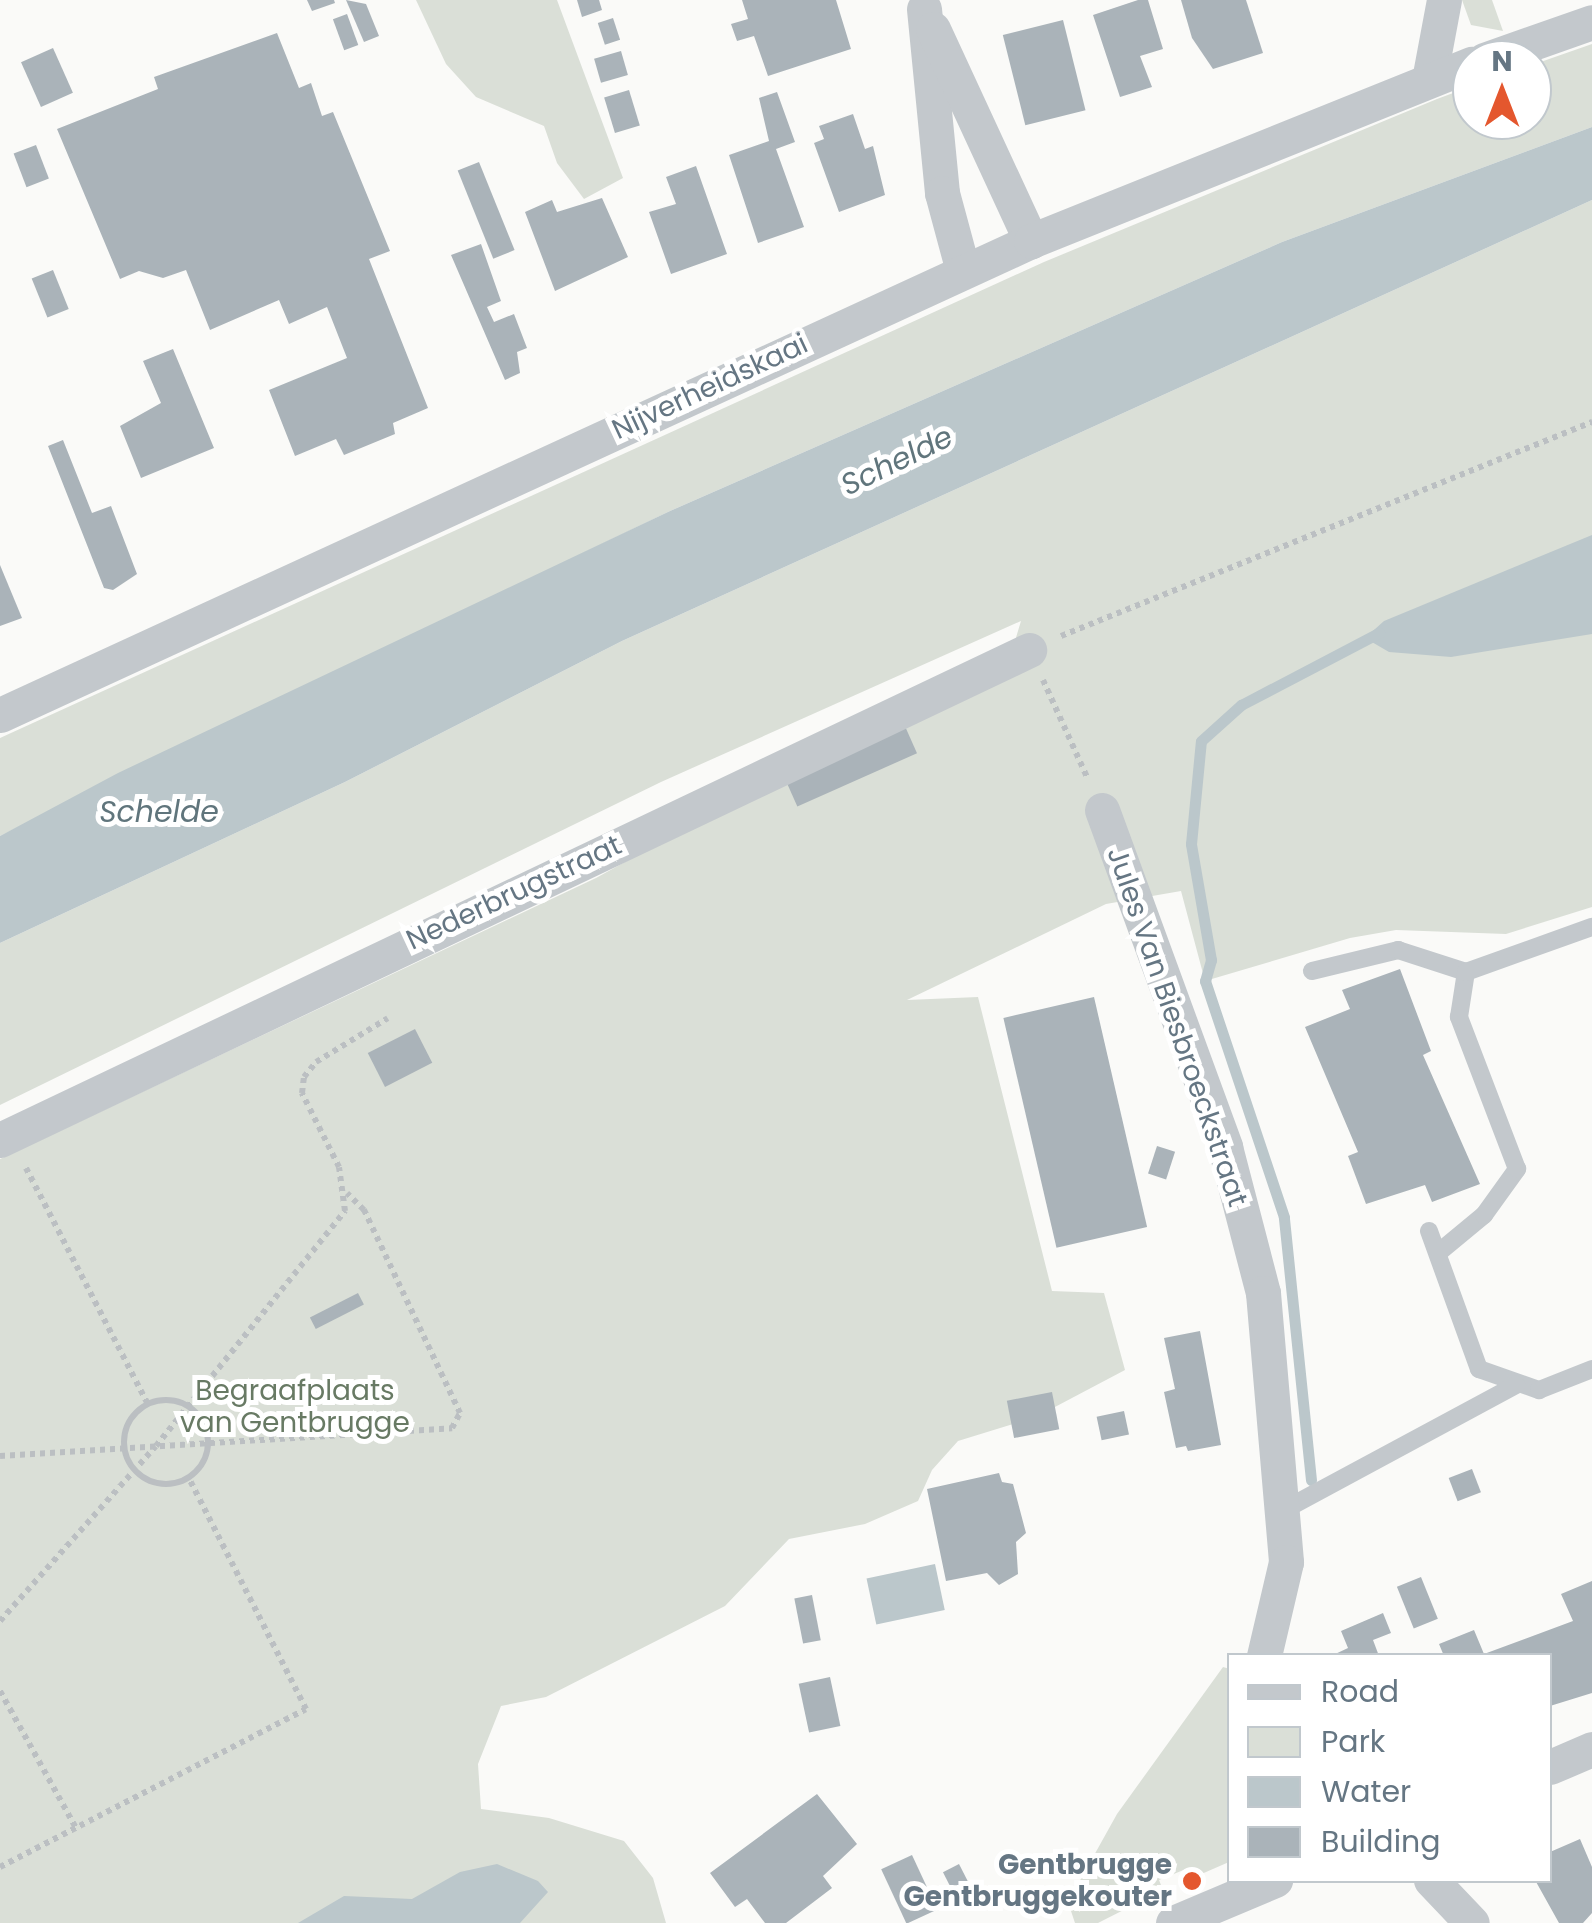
<!DOCTYPE html>
<html>
<head>
<meta charset="utf-8">
<style>
  body { margin:0 }
  #map { position:relative; width:1592px; height:1923px; overflow:hidden; background:#fafaf8; font-family:Poppins,sans-serif }
  div>[style] { position:absolute }
  [style*='--x'] { left:calc(var(--x)*1px); top:calc(var(--y)*1px); width:calc(var(--w)*1px); rotate:calc(var(--a)*1deg) }
  .green>* { inset:0; background:#dadfd7 }
  .water>* { inset:0; background:#bbc7cb; transform-origin:0 0 }
  .stream>* { height:11px; margin:-5.5px; padding:0 5.5px; transform-origin:5.5px; border-radius:5.5px; background:#bbc7cb }
  .building>* { inset:0; background:#aab3b9; transform-origin:0 0 }
  .path>* { height:6px; margin-top:-3px; transform-origin:0; background:repeating-linear-gradient(90deg,#bbbfc2 0 5px,transparent 0 10px) }
  .path>.ring { margin:-3px; padding:0; box-sizing:content-box; background:none; border:6px solid #bbbfc2; border-radius:50% }
  .service>* { height:18px; margin:-9px; padding:0 9px; transform-origin:9px; border-radius:9px; background:#c3c8cc }
  .minor>* { height:35px; margin:-17.5px; padding:0 17.5px; transform-origin:17.5px; border-radius:17.5px; background:#c3c8cc }
  .dots>* { width:28px; height:28px; translate:-50% -50%; box-sizing:border-box; border:5px solid #fff; border-radius:50% }
  span { translate:-50% -50%; white-space:nowrap; text-align:center; line-height:1.15; -webkit-text-stroke:10px #fff; paint-order:stroke }
  .street-label { font-size:28px; color:#657683 }
  .park-label { font-size:28px; color:#687a64 }
  .poi-label { font-size:28px; color:#657683; font-weight:700 }
  .right { translate:-100% -50%; text-align:right }
  .water-label { font-size:30px; color:#60757c; font-style:italic }
  .legend { position:absolute; left:1227px; top:1653px; width:325px; height:230px; box-sizing:border-box; background:#fff; border:2px solid #c1c8cd; margin:0; padding:12px 18px; list-style:none; font-size:30px; color:#657683 }
  .legend li { display:flex; align-items:center; gap:20px; height:50px }
  .legend b { width:50px; border:2px solid #c1c8cd }
  .north { position:absolute; left:1452px; top:40px; width:100px; height:100px; box-sizing:border-box; background:#fff; border:2px solid #c1c8cd; border-radius:50%; rotate:0deg; font-size:28px; font-weight:700; line-height:40px; text-align:center; color:#657683 }
  .north::after { content:''; display:block; margin:auto; width:35px; height:45px; background:#e4572e; clip-path:polygon(50% 0,100% 100%,50% 72%,0 100%) }
</style>
</head>
<body>
<div id="map">
  <div class="green">
    <div style="clip-path:polygon(416px 0,557px 0,623px 178px,584px 199px,557px 163px,544px 126px,476px 97px,446px 64px)"></div>
    <div style="clip-path:polygon(1462px 0,1492px 0,1503px 31px,1471px 25px)"></div>
    <div style="clip-path:polygon(1592px 44px,1592px 127px,1282px 242px,670px 511px,0 836px,0 738px,1044px 262px,1437px 99px,1472px 86px,1472px 120px,1532px 120px,1532px 65px)"></div>
    <div style="clip-path:polygon(1592px 200px,1592px 907px,1506px 934px,1396px 930px,1350px 938px,1205px 981px,1181px 891px,1106px 904px,907px 1000px,978px 997px,1052px 1291px,1104px 1293px,1125px 1370px,1036px 1417px,958px 1441px,932px 1470px,918px 1501px,865px 1524px,789px 1539px,725px 1606px,546px 1697px,501px 1706px,478px 1764px,481px 1809px,549px 1818px,624px 1841px,653px 1878px,666px 1923px,0 1923px,0 1159px,596px 878px,735px 801px,1004px 677px,1021px 621px,661px 782px,0 1105px,0 943px,345px 782px,622px 641px)"></div>
    <div style="clip-path:polygon(1223px 1667px,1230px 1669px,1229px 1862px,1190px 1879px,1186px 1869px,1159px 1880px,1163px 1890px,1098px 1923px,1075px 1923px,1068px 1902px,1117px 1814px)"></div>
  </div>
  <div class="water">
    <div style="clip-path:polygon(1592px 127px,1592px 200px,622px 641px,345px 782px,0 943px,0 836px,118px 773px,670px 511px,1282px 242px)"></div>
    <div style="clip-path:polygon(1592px 535px,1592px 634px,1451px 657px,1389px 652px,1365px 638px,1384px 621px)"></div>
    <div style="left:935px;top:1564px;width:47px;height:70px;rotate:78deg"></div>
    <div style="clip-path:polygon(497px 1864px,538px 1881px,548px 1892px,520px 1923px,298px 1923px,344px 1896px,412px 1899px,460px 1872px)"></div>
  </div>
  <div class="stream">
    <div style="--x:1311;--y:1480;--w:264;--a:-95.9"></div>
    <div style="--x:1284;--y:1217;--w:249;--a:-108.5"></div>
    <div style="--x:1205;--y:981;--w:22;--a:-74"></div>
    <div style="--x:1211;--y:960;--w:118;--a:-99.8"></div>
    <div style="--x:1191;--y:844;--w:103;--a:-84.5"></div>
    <div style="--x:1201;--y:741;--w:54;--a:-42"></div>
    <div style="--x:1241;--y:705;--w:156;--a:-27.6"></div>
  </div>
  <div class="building">
    <div style="clip-path:polygon(307px 0,334px 0,335px 3px,312px 11px)"></div>
    <div style="clip-path:polygon(346px 0,366px 4px,379px 36px,364px 42px)"></div>
    <div style="clip-path:polygon(577px 0,599px 0,602px 10px,582px 17px)"></div>
    <div style="clip-path:polygon(742px 0,836px 0,851px 49px,768px 76px,754px 36px,737px 41px,731px 24px,748px 19px)"></div>
    <div style="clip-path:polygon(1138px 0,1148px 0,1163px 49px,1140px 56px,1152px 87px,1120px 97px,1093px 15px)"></div>
    <div style="clip-path:polygon(1181px 0,1246px 0,1263px 53px,1213px 69px,1192px 38px)"></div>
    <div style="left:347px;top:14px;width:33px;height:15px;rotate:70deg"></div>
    <div style="left:613px;top:18px;width:23px;height:16px;rotate:72deg"></div>
    <div style="left:1063px;top:20px;width:93px;height:62px;rotate:76deg"></div>
    <div style="clip-path:polygon(277px 33px,299px 88px,311px 83px,322px 116px,333px 112px,390px 251px,369px 259px,428px 408px,393px 423px,395px 434px,344px 455px,336px 439px,295px 456px,269px 390px,347px 358px,327px 307px,289px 324px,279px 300px,210px 330px,186px 270px,163px 278px,139px 271px,120px 279px,57px 129px,158px 89px,154px 77px)"></div>
    <div style="left:53px;top:48px;width:49px;height:35px;rotate:66deg"></div>
    <div style="left:621px;top:51px;width:25px;height:28px;rotate:74deg"></div>
    <div style="left:629px;top:90px;width:37px;height:26px;rotate:73deg"></div>
    <div style="clip-path:polygon(777px 92px,795px 142px,776px 149px,804px 227px,758px 243px,729px 155px,769px 141px,759px 98px)"></div>
    <div style="clip-path:polygon(853px 114px,865px 149px,873px 146px,885px 195px,839px 212px,814px 143px,824px 139px,819px 126px)"></div>
    <div style="left:36px;top:145px;width:36px;height:24px;rotate:69deg"></div>
    <div style="left:479px;top:162px;width:95px;height:23px;rotate:68deg"></div>
    <div style="clip-path:polygon(696px 166px,727px 254px,671px 274px,649px 212px,676px 204px,666px 177px)"></div>
    <div style="clip-path:polygon(602px 198px,628px 257px,555px 291px,525px 212px,552px 200px,557px 212px)"></div>
    <div style="clip-path:polygon(481px 244px,501px 301px,487px 307px,494px 322px,514px 314px,527px 348px,517px 352px,520px 373px,505px 380px,451px 255px)"></div>
    <div style="left:53px;top:270px;width:42px;height:23px;rotate:68deg"></div>
    <div style="clip-path:polygon(173px 349px,214px 448px,141px 478px,120px 426px,161px 403px,143px 361px)"></div>
    <div style="clip-path:polygon(63px 440px,92px 513px,111px 506px,137px 574px,113px 590px,104px 588px,48px 446px)"></div>
    <div style="clip-path:polygon(0 565px,22px 618px,0 626px)"></div>
    <div style="left:904px;top:724px;width:32px;height:131px;rotate:66deg"></div>
    <div style="clip-path:polygon(1400px 969px,1431px 1051px,1423px 1055px,1480px 1184px,1432px 1202px,1425px 1185px,1366px 1204px,1348px 1156px,1358px 1152px,1305px 1027px,1350px 1009px,1342px 990px)"></div>
    <div style="left:1094px;top:997px;width:236px;height:93px;rotate:77deg"></div>
    <div style="left:415px;top:1029px;width:38px;height:53px;rotate:63deg"></div>
    <div style="left:1157px;top:1146px;width:19px;height:29px;rotate:18deg"></div>
    <div style="left:358px;top:1293px;width:13px;height:54px;rotate:63deg"></div>
    <div style="clip-path:polygon(1200px 1331px,1221px 1445px,1188px 1451px,1186px 1446px,1176px 1448px,1164px 1392px,1175px 1389px,1164px 1338px)"></div>
    <div style="left:1052px;top:1392px;width:38px;height:46px;rotate:79deg"></div>
    <div style="left:1124px;top:1411px;width:24px;height:28px;rotate:78deg"></div>
    <div style="left:1472px;top:1469px;width:25px;height:25px;rotate:69deg"></div>
    <div style="clip-path:polygon(999px 1473px,1002px 1482px,1013px 1484px,1026px 1533px,1016px 1542px,1018px 1574px,999px 1585px,987px 1573px,946px 1581px,927px 1489px)"></div>
    <div style="left:1421px;top:1577px;width:45px;height:26px;rotate:68deg"></div>
    <div style="clip-path:polygon(1592px 1581px,1592px 1693px,1550px 1706px,1550px 1656px,1444px 1656px,1439px 1644px,1474px 1630px,1484px 1654px,1573px 1621px,1561px 1594px)"></div>
    <div style="left:812px;top:1595px;width:46px;height:18px;rotate:79deg"></div>
    <div style="clip-path:polygon(1383px 1613px,1391px 1633px,1373px 1640px,1379px 1656px,1331px 1656px,1348px 1648px,1341px 1631px)"></div>
    <div style="left:830px;top:1677px;width:50px;height:32px;rotate:78deg"></div>
    <div style="clip-path:polygon(817px 1794px,857px 1844px,823px 1876px,832px 1888px,786px 1923px,765px 1923px,747px 1899px,735px 1907px,710px 1873px)"></div>
    <div style="clip-path:polygon(1580px 1839px,1592px 1867px,1592px 1913px,1583px 1923px,1559px 1923px,1535px 1880px,1550px 1880px,1550px 1852px)"></div>
    <div style="left:912px;top:1855px;width:60px;height:34px;rotate:65deg"></div>
    <div style="left:959px;top:1864px;width:29px;height:18px;rotate:63deg"></div>
  </div>
  <div class="path">
    <div style="--x:1061;--y:636;--w:573;--a:-21.95"></div>
    <div style="--x:1043;--y:680;--w:107;--a:65.6"></div>
    <div style="--x:26;--y:1168;--w:266;--a:62.7"></div>
    <div class="ring" style="left:124px;top:1400px;width:78px;height:78px"></div>
    <div style="--x:0;--y:1456;--w:453;--a:-3.5"></div>
    <div style="--x:452;--y:1428;--w:17;--a:-62"></div>
    <div style="--x:460;--y:1413;--w:225;--a:-115.3"></div>
    <div style="--x:364;--y:1210;--w:24;--a:-135"></div>
    <div style="--x:0;--y:1621;--w:234;--a:-48.3"></div>
    <div style="--x:156;--y:1446;--w:302;--a:-51.2"></div>
    <div style="--x:345;--y:1211;--w:44;--a:-97.8"></div>
    <div style="--x:339;--y:1167;--w:83;--a:-116.6"></div>
    <div style="--x:302;--y:1093;--w:16;--a:-83"></div>
    <div style="--x:304;--y:1077;--w:19;--a:-51"></div>
    <div style="--x:316;--y:1062;--w:84;--a:-31.4"></div>
    <div style="--x:0;--y:1691;--w:157;--a:61"></div>
    <div style="--x:0;--y:1867;--w:344;--a:-27.3"></div>
    <div style="--x:306;--y:1709;--w:259;--a:-116.9"></div>
  </div>
  <div class="service">
    <div style="--x:1312;--y:971;--w:89;--a:-13.7"></div>
    <div style="--x:1398;--y:950;--w:71;--a:17.9"></div>
    <div style="--x:1429;--y:1231;--w:147;--a:70.1"></div>
    <div style="--x:1479;--y:1369;--w:64;--a:19.3"></div>
    <div style="--x:1539;--y:1390;--w:57;--a:-21.6"></div>
    <div style="--x:1438;--y:1253;--w:60;--a:-39.6"></div>
    <div style="--x:1484;--y:1215;--w:57;--a:-54.3"></div>
    <div style="--x:1517;--y:1169;--w:163;--a:-110.9"></div>
    <div style="--x:1459;--y:1017;--w:46;--a:-81.2"></div>
    <div style="--x:1466;--y:972;--w:134;--a:-19.7"></div>
    <div style="--x:1282;--y:1511;--w:266;--a:-28.3"></div>
  </div>
  <div class="minor">
    <div style="--x:924;--y:9;--w:185;--a:84.4"></div>
    <div style="--x:942;--y:193;--w:81;--a:74.9"></div>
    <div style="--x:933;--y:29;--w:234;--a:65.2"></div>
    <div style="--x:1484;--y:60;--w:114;--a:-19.4"></div>
    <div style="--x:1429;--y:80;--w:81;--a:-79.4"></div>
    <div style="--x:0;--y:715;--w:1135;--a:-24.69"></div>
    <div style="--x:1031;--y:241;--w:475;--a:-21.9"></div>
    <div style="--x:1102;--y:810;--w:359;--a:69.9"></div>
    <div style="--x:1225;--y:1147;--w:151;--a:75.4"></div>
    <div style="--x:1263;--y:1293;--w:270;--a:85.1"></div>
    <div style="--x:1286;--y:1562;--w:97;--a:103.2"></div>
    <div style="--x:0;--y:1140;--w:1140;--a:-25.46"></div>
    <div style="--x:1550;--y:1767;--w:46;--a:-23.2"></div>
    <div style="--x:1431;--y:1880;--w:59;--a:46.4"></div>
    <div style="--x:1173;--y:1923;--w:111;--a:-22.9"></div>
  </div>
  <div class="dots">
    <div style="left:1192px;top:1881px;background:#e4572e"></div>
  </div>
  <div class="street-label">
    <span style="left:710px;top:387px;rotate:-25deg">Nijverheidskaai</span>
    <span style="left:514px;top:893px;rotate:-25deg">Nederbrugstraat</span>
    <span style="left:1177px;top:1027px;rotate:71deg">Jules Van Biesbroeckstraat</span>
  </div>
  <div class="park-label">
    <span style="left:295px;top:1407px">Begraafplaats<br>van Gentbrugge</span>
  </div>
  <div class="poi-label">
    <span class="right" style="left:1172px;top:1881px">Gentbrugge<br>Gentbruggekouter</span>
  </div>
  <div class="water-label">
    <span style="left:897px;top:461px;rotate:-26deg">Schelde</span>
    <span style="left:159px;top:812px">Schelde</span>
  </div>
  <ul class="legend">
  <li><b style="height:12px;background:#c3c8cc"></b>Road</li>
  <li><b style="height:28px;background:#dadfd7"></b>Park</li>
  <li><b style="height:28px;background:#bbc7cb"></b>Water</li>
  <li><b style="height:28px;background:#aab3b9"></b>Building</li>
  </ul>
  <div class="north">N</div>
</div>
</body>
</html>
